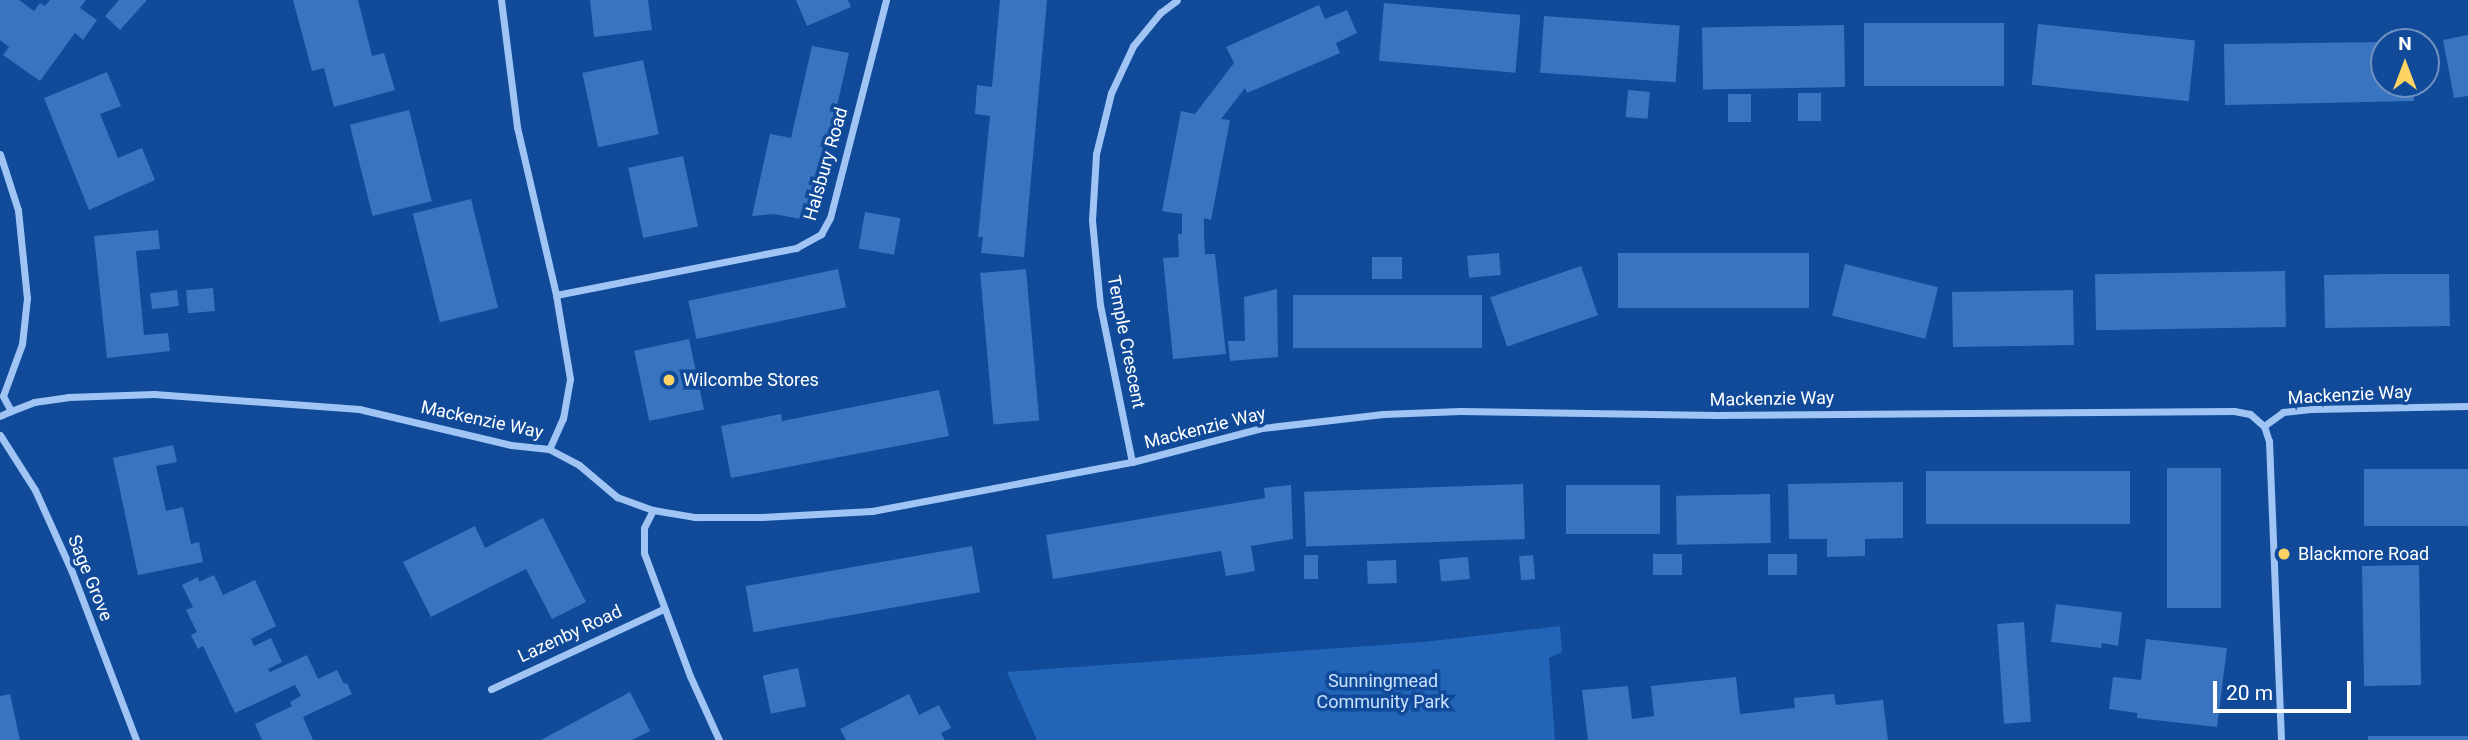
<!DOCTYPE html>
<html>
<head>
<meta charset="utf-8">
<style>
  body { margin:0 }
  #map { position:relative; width:2468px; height:740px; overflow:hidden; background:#104a98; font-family:Roboto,sans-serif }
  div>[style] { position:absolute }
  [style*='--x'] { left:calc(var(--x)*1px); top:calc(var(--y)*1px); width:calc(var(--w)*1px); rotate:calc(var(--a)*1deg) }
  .green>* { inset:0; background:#2264b7 }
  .building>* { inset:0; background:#3874c0; transform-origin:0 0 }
  .street>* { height:7px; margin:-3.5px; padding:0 3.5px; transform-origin:3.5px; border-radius:3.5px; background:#a0c5f4 }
  .dots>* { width:19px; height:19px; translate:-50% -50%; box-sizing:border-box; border:4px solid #104a98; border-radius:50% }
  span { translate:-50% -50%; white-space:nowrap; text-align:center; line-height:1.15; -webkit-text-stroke:7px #104a98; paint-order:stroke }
  .street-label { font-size:18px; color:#fff }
  .poi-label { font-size:18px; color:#fff }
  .left { translate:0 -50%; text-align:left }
  .park-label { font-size:18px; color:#c8e0fe }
  .north { position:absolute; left:2370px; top:28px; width:70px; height:70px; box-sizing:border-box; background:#104a98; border:2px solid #7092c1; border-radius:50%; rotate:0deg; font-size:19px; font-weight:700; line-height:28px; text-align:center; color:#fff }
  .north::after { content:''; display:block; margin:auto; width:24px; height:32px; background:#ffd363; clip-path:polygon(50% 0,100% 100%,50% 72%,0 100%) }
  .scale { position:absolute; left:2213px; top:681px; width:138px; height:32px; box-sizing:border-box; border:4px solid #fff; border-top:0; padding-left:9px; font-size:21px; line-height:24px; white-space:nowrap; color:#fff; -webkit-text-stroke:5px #104a98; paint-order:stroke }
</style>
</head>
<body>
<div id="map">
  <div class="green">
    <div style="clip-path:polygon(1560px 626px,1562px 652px,1549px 658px,1555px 740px,1037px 740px,1007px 672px,1423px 642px)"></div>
  </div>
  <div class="building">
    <div style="clip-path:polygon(0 0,19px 0,34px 11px,40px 3px,45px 6px,50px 0,86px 0,80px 8px,97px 20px,83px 40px,75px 33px,40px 81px,3px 55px,9px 47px,0 40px)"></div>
    <div style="clip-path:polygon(119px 0,147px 0,120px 30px,105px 16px)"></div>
    <div style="clip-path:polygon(293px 0,358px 0,372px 56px,384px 53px,395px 90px,334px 107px,324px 68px,312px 71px)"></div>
    <div style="clip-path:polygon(590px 0,648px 0,652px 30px,594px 37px)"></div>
    <div style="clip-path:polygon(796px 0,848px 0,851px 7px,807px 26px)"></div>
    <div style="clip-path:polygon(1000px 0,1047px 0,1024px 257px,981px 253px,983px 237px,978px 237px,990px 116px,975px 114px,977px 85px,992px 87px)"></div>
    <div style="left:1384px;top:3px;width:137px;height:58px;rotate:5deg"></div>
    <div style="clip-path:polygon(1319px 5px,1325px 19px,1347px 10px,1357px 33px,1336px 43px,1340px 53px,1247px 93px,1245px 88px,1221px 119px,1230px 120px,1211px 220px,1204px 218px,1204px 234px,1205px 254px,1215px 254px,1226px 354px,1173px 359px,1163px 258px,1179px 257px,1178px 234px,1182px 234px,1182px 214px,1162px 211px,1181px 111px,1195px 114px,1234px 63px,1226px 47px)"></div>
    <div style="left:1544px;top:16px;width:136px;height:57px;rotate:4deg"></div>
    <div style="left:2004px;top:23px;width:63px;height:140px;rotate:90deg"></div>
    <div style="left:2038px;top:24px;width:158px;height:61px;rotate:6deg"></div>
    <div style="left:1844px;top:25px;width:62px;height:142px;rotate:89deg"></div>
    <div style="clip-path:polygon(2468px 35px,2468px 96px,2454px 98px,2443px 40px)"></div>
    <div style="clip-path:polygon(2384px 42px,2384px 84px,2414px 84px,2414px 101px,2225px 105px,2224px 44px)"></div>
    <div style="clip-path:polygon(812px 46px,849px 53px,811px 221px,774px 214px,752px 216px,770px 134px,791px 138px)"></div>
    <div style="left:643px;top:60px;width:76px;height:62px;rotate:78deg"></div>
    <div style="clip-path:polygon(107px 72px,121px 106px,100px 114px,118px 158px,142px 148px,155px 180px,89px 210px,44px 98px)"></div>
    <div style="left:1628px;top:90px;width:22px;height:27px;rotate:5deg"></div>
    <div style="left:1798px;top:93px;width:23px;height:28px"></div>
    <div style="left:1728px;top:94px;width:23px;height:28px"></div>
    <div style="left:409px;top:110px;width:94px;height:61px;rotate:76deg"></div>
    <div style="left:683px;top:156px;width:72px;height:56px;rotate:78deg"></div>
    <div style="left:471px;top:199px;width:112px;height:60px;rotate:76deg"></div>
    <div style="left:865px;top:212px;width:36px;height:37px;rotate:10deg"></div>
    <div style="clip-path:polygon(158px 230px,160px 249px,136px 251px,144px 335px,168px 333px,170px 351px,107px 358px,94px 236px)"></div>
    <div style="left:1499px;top:253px;width:22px;height:32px;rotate:85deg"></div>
    <div style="left:1618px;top:253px;width:191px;height:55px"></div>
    <div style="left:1372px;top:257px;width:30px;height:22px"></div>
    <div style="left:1845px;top:264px;width:96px;height:53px;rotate:14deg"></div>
    <div style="left:1581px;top:266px;width:52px;height:96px;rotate:71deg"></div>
    <div style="left:838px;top:269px;width:39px;height:153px;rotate:78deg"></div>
    <div style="left:1026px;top:269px;width:152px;height:46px;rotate:85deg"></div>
    <div style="left:2285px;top:271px;width:56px;height:190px;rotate:89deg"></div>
    <div style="clip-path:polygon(2386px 274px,2449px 274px,2450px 326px,2325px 328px,2324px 275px)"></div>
    <div style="left:213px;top:288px;width:23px;height:27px;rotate:85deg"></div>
    <div style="clip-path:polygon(1277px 289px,1278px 357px,1230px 361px,1228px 341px,1245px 341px,1244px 297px)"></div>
    <div style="left:177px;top:290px;width:16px;height:27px;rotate:83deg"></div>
    <div style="left:2073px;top:290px;width:55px;height:121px;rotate:89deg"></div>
    <div style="left:1482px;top:295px;width:53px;height:189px;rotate:90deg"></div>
    <div style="left:689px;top:339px;width:72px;height:56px;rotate:78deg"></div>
    <div style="clip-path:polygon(939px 390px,949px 436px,731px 478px,721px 426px,781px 414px,782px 421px)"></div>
    <div style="clip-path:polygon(173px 445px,177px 462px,156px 466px,166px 511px,183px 507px,191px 544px,199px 542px,203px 562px,138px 575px,113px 458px)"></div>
    <div style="left:2221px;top:468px;width:140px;height:54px;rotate:90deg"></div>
    <div style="left:2468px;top:469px;width:57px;height:104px;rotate:90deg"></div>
    <div style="left:2130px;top:471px;width:53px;height:204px;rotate:90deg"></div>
    <div style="clip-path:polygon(1903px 482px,1903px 538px,1865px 539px,1865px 556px,1827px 557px,1827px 539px,1789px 539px,1788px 484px)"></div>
    <div style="left:1523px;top:484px;width:55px;height:219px;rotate:88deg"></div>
    <div style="clip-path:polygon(1291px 485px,1293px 539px,1251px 546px,1255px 571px,1226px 576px,1221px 551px,1053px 579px,1046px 535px,1265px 498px,1264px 488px)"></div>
    <div style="left:1566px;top:485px;width:94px;height:49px"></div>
    <div style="left:1770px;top:494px;width:49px;height:94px;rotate:89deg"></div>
    <div style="clip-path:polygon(543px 518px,586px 602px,552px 619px,526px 569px,431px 617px,403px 562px,475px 526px,485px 548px)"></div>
    <div style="left:972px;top:546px;width:47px;height:230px;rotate:80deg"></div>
    <div style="left:1653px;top:554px;width:29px;height:21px"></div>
    <div style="left:1768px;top:554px;width:29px;height:21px"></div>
    <div style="left:1304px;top:555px;width:14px;height:24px"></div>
    <div style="left:1533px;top:555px;width:24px;height:14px;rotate:85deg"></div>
    <div style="left:1468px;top:557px;width:22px;height:29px;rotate:85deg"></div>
    <div style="left:1396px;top:560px;width:23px;height:29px;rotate:88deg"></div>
    <div style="left:2419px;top:565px;width:120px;height:57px;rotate:89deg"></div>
    <div style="clip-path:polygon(214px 575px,223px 595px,255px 580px,276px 626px,251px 639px,254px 646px,271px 638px,282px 662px,268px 669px,270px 672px,307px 655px,318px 679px,337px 670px,344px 684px,347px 683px,352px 694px,303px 717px,313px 740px,262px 740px,255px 724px,292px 706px,290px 702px,301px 696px,295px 685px,235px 713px,203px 646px,198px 649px,191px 635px,197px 632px,186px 610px,193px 607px,182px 585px,198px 577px,199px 582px)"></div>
    <div style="clip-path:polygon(2056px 604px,2122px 612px,2118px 646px,2102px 643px,2101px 648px,2051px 642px)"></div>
    <div style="left:2024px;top:622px;width:100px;height:27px;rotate:86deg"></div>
    <div style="clip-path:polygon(2146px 639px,2227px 648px,2217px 727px,2137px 718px,2137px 713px,2109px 709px,2113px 677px,2141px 680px)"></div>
    <div style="left:798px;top:668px;width:39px;height:36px;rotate:78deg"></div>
    <div style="clip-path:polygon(1736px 677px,1740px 714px,1795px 708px,1794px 698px,1834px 694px,1836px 705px,1883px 700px,1888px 740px,1588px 740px,1582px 690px,1628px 686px,1632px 719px,1654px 716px,1651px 686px)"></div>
    <div style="clip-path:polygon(630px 692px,650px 731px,632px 740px,541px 740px)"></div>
    <div style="clip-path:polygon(10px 694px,20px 740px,0 740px,0 696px)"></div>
    <div style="clip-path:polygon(909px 694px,919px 715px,939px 705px,951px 728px,941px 733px,945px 740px,846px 740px,840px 729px)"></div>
    <div style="left:2368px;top:736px;width:100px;height:4px"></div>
  </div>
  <div class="street">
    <div style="--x:501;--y:0;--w:128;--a:82.8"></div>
    <div style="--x:517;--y:127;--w:172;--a:76.9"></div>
    <div style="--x:556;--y:295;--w:85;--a:80.5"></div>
    <div style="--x:570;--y:379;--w:40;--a:100"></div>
    <div style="--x:563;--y:418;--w:34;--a:114"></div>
    <div style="--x:0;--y:154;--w:59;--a:72.2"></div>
    <div style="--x:18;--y:210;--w:88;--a:84.2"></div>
    <div style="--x:27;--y:298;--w:46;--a:96.2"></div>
    <div style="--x:22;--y:344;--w:55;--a:110.1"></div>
    <div style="--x:3;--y:396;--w:17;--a:62"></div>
    <div style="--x:11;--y:411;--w:12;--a:156"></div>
    <div style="--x:556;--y:295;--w:245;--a:-11.1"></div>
    <div style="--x:796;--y:248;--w:29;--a:-29"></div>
    <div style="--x:821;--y:234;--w:18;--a:-61"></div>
    <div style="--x:830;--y:218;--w:225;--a:-75.6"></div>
    <div style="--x:11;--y:411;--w:25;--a:-21"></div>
    <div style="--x:34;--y:402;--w:34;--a:-8"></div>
    <div style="--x:68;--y:397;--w:86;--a:-2"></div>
    <div style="--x:154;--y:394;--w:206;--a:4.2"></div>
    <div style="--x:359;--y:409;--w:156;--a:13.3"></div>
    <div style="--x:511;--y:445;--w:38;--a:6"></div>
    <div style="--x:549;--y:449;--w:34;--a:28"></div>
    <div style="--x:579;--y:465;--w:50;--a:40.1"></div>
    <div style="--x:617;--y:497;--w:38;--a:20"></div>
    <div style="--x:653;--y:510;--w:43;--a:9.5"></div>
    <div style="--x:695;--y:517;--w:67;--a:0"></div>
    <div style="--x:762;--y:517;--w:110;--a:-3.1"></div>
    <div style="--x:872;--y:511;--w:265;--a:-10.7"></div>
    <div style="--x:1132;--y:462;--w:134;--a:-14.7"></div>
    <div style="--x:1262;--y:428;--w:122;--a:-6.6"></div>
    <div style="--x:1383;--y:414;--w:77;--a:-2.2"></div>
    <div style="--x:1460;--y:411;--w:256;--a:0.9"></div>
    <div style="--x:1716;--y:415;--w:518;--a:-0.44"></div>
    <div style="--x:2234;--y:411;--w:16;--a:11"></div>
    <div style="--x:2250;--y:414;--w:18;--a:41"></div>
    <div style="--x:2264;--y:426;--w:24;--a:-36"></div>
    <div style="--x:2283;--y:412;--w:28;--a:-6"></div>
    <div style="--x:2311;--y:409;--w:157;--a:-1.1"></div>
    <div style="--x:2264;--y:426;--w:16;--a:72"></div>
    <div style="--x:2269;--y:441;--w:299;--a:87.7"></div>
    <div style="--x:0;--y:435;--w:65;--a:57.5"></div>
    <div style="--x:35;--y:490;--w:90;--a:65.7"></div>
    <div style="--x:72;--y:572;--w:180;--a:69.1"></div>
    <div style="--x:1132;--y:462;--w:160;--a:-101.5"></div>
    <div style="--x:1100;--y:305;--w:85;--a:-95.4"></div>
    <div style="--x:1092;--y:220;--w:66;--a:-86.5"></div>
    <div style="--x:1096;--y:154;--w:63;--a:-76.2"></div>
    <div style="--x:1111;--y:93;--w:52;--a:-64.9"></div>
    <div style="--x:1133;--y:46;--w:43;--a:-50.7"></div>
    <div style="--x:1160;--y:13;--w:21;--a:-37"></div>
    <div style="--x:653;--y:510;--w:20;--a:117"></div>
    <div style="--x:644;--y:528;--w:25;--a:90"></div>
    <div style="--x:644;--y:553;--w:131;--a:69.5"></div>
    <div style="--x:690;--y:676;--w:70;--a:65.6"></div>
    <div style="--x:491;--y:689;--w:190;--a:-24.9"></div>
  </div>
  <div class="dots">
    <div style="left:669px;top:380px;background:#ffd363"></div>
    <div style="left:2284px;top:554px;background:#ffd363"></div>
  </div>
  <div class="street-label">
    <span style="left:826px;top:164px;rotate:-74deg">Halsbury Road</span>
    <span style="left:1126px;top:342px;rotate:79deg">Temple Crescent</span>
    <span style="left:2350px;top:395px;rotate:-3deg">Mackenzie Way</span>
    <span style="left:1772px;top:399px;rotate:-1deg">Mackenzie Way</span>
    <span style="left:482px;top:420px;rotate:12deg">Mackenzie Way</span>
    <span style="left:1205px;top:428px;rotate:-14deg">Mackenzie Way</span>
    <span style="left:90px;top:578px;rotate:68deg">Sage Grove</span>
    <span style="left:570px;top:634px;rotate:-25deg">Lazenby Road</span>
  </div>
  <div class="poi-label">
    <span class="left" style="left:683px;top:380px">Wilcombe Stores</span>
    <span class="left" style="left:2298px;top:554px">Blackmore Road</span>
  </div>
  <div class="park-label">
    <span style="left:1383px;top:692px">Sunningmead<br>Community Park</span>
  </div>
  <div class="north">N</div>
  <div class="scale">20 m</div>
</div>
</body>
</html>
